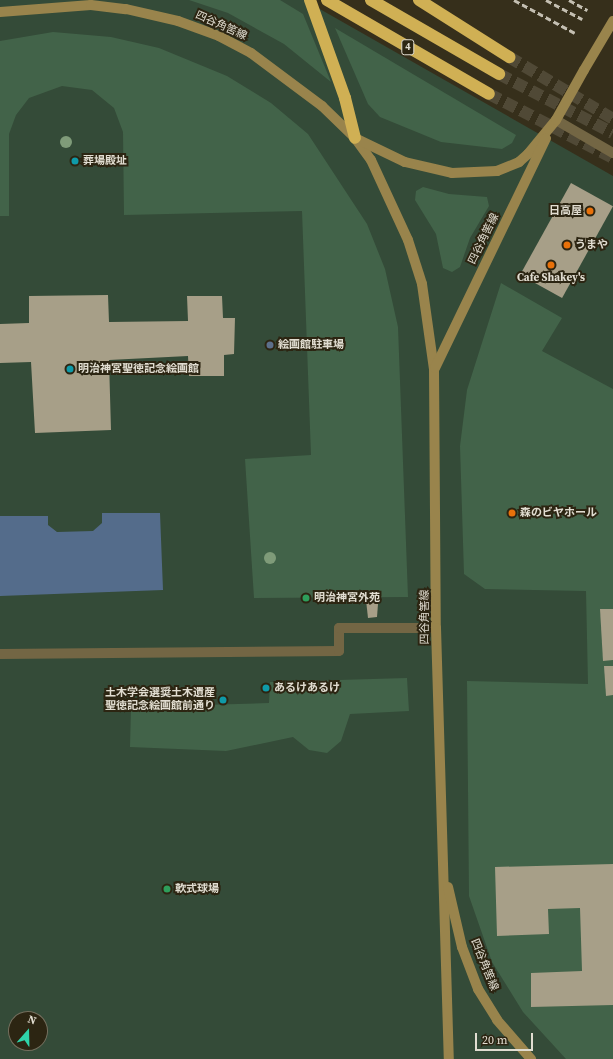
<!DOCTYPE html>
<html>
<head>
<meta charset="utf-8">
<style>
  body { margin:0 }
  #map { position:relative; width:613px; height:1059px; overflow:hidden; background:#362f1b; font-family:"Source Serif 4","Noto Sans JP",serif }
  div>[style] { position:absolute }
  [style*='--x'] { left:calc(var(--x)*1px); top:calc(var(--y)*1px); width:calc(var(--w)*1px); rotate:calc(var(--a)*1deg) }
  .green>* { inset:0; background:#344b38 }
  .forest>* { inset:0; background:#426349 }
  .water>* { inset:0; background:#546c8b }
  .building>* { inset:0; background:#a79f88; transform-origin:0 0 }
  .motorway-tunnel>* { height:12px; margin-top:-6px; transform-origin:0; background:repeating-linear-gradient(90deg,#504936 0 12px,transparent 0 18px) }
  .service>* { height:10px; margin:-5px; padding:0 5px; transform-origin:5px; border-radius:5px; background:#736644 }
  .minor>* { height:10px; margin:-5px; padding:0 5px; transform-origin:5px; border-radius:5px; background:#736644 }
  .secondary>* { height:10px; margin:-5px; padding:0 5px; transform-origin:5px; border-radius:5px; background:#99844c }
  .motorway>* { height:12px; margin:-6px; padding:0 6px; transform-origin:6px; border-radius:6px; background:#d0b054 }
  .rail>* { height:3px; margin-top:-1.5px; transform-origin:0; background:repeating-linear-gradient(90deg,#c4bfb2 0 6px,transparent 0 9px) }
  .secondary-bridge>* { height:10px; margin:-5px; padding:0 5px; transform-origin:5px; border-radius:5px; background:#99844c }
  .trees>* { width:12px; height:12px; margin:-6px; border-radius:50%; background:#7f9b79 }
  .dots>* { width:11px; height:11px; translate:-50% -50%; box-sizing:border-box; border:2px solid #2c2512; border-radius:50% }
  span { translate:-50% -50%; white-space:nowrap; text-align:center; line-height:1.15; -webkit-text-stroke:4px #2c2512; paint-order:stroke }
  .shield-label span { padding:1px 3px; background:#2c2512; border:1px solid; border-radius:3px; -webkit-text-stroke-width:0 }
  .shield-label { font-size:10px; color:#e1ddd1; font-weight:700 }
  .street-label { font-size:11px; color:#e1ddd1 }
  .poi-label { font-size:11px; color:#e1ddd1; font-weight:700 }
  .left { translate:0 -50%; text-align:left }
  .right { translate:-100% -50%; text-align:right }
  .north { position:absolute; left:8px; top:1011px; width:40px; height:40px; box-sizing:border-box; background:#2c2512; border:1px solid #746f5e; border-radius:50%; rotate:20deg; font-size:11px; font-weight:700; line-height:16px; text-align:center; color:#e1ddd1 }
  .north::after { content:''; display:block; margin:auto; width:14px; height:18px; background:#2fd4aa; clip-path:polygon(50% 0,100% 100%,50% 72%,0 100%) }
  .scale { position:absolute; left:475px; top:1033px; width:58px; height:18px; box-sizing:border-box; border:2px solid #e1ddd1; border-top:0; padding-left:5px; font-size:12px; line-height:14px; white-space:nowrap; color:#e1ddd1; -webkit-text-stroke:3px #2c2512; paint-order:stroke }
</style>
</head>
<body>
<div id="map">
  <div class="green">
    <div style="clip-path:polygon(evenodd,0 0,304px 0,613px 176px,613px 1059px,0 1059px,0 0,16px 1019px,40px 1019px,40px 1043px,16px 1043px,16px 1019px)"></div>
  </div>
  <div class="forest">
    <div style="clip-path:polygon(189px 0,280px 0,303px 14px,331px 82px,284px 44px,228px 13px)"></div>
    <div style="clip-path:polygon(335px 28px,516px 135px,512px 143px,502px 149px,441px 142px,380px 117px,368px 104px)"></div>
    <div style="clip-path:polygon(53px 32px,111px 37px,159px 48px,227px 76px,271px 103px,308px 134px,367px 224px,385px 269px,398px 327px,408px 597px,254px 598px,245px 459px,311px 455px,302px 211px,124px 215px,123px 132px,114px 108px,92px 90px,62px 86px,29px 98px,16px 115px,9px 134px,9px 216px,0 216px,0 41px)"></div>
    <div style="clip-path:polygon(423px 187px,449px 194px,487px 197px,489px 206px,470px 238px,460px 267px,452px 272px,443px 268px,436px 234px,415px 200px,416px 191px)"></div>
    <div style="clip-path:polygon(501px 283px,562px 318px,542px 351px,613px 389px,613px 1059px,566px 1059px,523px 1012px,492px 962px,469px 896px,467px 681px,588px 684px,586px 591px,485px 589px,464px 574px,460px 446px,467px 390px)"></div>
    <div style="clip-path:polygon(407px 678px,409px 711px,350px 714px,341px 741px,327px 753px,309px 750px,293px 737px,226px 751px,130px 747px,131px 707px,269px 703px,270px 682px)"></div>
  </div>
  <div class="water">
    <div style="clip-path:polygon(102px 513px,160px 513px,163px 590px,0 596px,0 516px,48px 516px,48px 525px,57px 532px,93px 531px,102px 523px)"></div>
  </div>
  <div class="building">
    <div style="left:571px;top:183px;width:48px;height:105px;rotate:29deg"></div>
    <div style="clip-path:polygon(108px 295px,109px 322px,188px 321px,187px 296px,222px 296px,223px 318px,235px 318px,234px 354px,224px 355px,224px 376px,189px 376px,188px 356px,109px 360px,111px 430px,35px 433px,31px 362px,0 363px,0 324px,29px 323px,29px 296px)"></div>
    <div style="clip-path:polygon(365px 591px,379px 591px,377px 617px,368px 618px)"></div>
    <div style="clip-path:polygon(600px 609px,613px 609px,613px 660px,603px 661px)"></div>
    <div style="clip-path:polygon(604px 666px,613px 666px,613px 695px,606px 696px)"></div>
    <div style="clip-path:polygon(613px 864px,613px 1005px,531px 1007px,531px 973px,582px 971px,580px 908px,548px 909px,549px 934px,497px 936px,495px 867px)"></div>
  </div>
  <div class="motorway-tunnel">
    <div style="--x:509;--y:57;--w:121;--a:30.8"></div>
    <div style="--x:499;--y:74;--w:128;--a:27.4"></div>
    <div style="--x:489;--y:94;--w:140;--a:27.3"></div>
  </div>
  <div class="service">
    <div style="--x:0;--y:654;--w:339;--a:-0.5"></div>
    <div style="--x:339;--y:651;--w:23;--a:-90"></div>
    <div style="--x:339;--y:628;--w:97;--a:0"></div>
  </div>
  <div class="minor">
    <div style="--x:556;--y:120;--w:66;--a:30.1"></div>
  </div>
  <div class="secondary">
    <div style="--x:0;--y:12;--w:91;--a:-4.4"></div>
    <div style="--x:91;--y:5;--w:35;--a:7"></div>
    <div style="--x:126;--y:9;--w:53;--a:13"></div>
    <div style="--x:178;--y:21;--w:44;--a:20.1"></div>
    <div style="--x:219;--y:36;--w:36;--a:28"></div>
    <div style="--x:251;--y:53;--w:89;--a:36.7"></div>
    <div style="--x:322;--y:106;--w:46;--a:44.1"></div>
    <div style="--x:355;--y:138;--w:27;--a:54"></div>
    <div style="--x:371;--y:160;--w:88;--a:65.2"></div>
    <div style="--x:408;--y:240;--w:46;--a:72.3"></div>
    <div style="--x:422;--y:284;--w:86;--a:82"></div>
    <div style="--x:434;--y:369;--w:259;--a:89.6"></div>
    <div style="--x:436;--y:628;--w:431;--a:88.3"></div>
    <div style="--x:357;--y:139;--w:53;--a:25.6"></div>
    <div style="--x:405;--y:162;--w:48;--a:13.2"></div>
    <div style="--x:452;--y:173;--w:45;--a:-2.5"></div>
    <div style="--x:497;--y:171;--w:24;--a:-22"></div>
    <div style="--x:519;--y:162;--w:12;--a:-42"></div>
    <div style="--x:528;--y:154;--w:44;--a:-50.5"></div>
    <div style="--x:556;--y:120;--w:57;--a:-60.8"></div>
    <div style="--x:435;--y:368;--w:255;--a:-64.2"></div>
    <div style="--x:448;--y:887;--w:62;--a:76.9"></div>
    <div style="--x:462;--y:947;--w:45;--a:69.1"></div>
    <div style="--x:478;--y:989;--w:36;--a:58"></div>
    <div style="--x:497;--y:1020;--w:52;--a:48.9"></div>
  </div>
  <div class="motorway">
    <div style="--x:310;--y:0;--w:104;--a:70.3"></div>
    <div style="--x:345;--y:98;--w:41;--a:76"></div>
    <div style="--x:327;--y:0;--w:187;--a:30.1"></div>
    <div style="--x:371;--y:0;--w:148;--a:30"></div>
    <div style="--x:419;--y:0;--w:107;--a:32.3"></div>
  </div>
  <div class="rail">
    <div style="--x:514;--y:0;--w:69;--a:28.4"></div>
    <div style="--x:546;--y:0;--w:41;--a:27.8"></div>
    <div style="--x:569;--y:0;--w:21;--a:29"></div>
  </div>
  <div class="secondary-bridge">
    <div style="--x:584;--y:70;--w:57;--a:-59.4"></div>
  </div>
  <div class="trees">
    <div style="left:66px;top:142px"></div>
    <div style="left:270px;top:558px"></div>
  </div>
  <div class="dots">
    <div style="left:75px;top:161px;background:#0f9aa8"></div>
    <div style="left:590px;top:211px;background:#e8710a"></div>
    <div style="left:567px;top:245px;background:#e8710a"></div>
    <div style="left:551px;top:265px;background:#e8710a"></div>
    <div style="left:270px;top:345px;background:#5c6f8a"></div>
    <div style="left:70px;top:369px;background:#0f9aa8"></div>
    <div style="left:512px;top:513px;background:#e8710a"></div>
    <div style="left:306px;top:598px;background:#2e9e5b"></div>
    <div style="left:266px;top:688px;background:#0f9aa8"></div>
    <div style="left:223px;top:700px;background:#0f9aa8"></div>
    <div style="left:167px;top:889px;background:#2e9e5b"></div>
  </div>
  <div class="shield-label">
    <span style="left:408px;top:47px">4</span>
  </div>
  <div class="street-label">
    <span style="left:221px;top:26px;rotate:24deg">四谷角筈線</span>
    <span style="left:484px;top:239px;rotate:-64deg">四谷角筈線</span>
    <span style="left:425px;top:617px;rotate:-90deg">四谷角筈線</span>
    <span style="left:484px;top:965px;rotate:68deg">四谷角筈線</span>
  </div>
  <div class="poi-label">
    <span class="left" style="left:83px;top:161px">葬場殿址</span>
    <span class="right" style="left:582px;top:211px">日高屋</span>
    <span class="left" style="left:575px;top:245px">うまや</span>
    <span style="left:551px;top:278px">Cafe Shakey's</span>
    <span class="left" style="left:278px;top:345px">絵画館駐車場</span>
    <span class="left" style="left:78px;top:369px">明治神宮聖徳記念絵画館</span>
    <span class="left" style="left:520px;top:513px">森のビヤホール</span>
    <span class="left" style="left:314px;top:598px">明治神宮外苑</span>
    <span class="left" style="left:274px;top:688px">あるけあるけ</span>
    <span class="right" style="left:215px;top:700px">土木学会選奨土木遺産<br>聖徳記念絵画館前通り</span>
    <span class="left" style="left:175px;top:889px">軟式球場</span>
  </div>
  <div class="north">N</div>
  <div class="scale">20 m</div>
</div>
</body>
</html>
